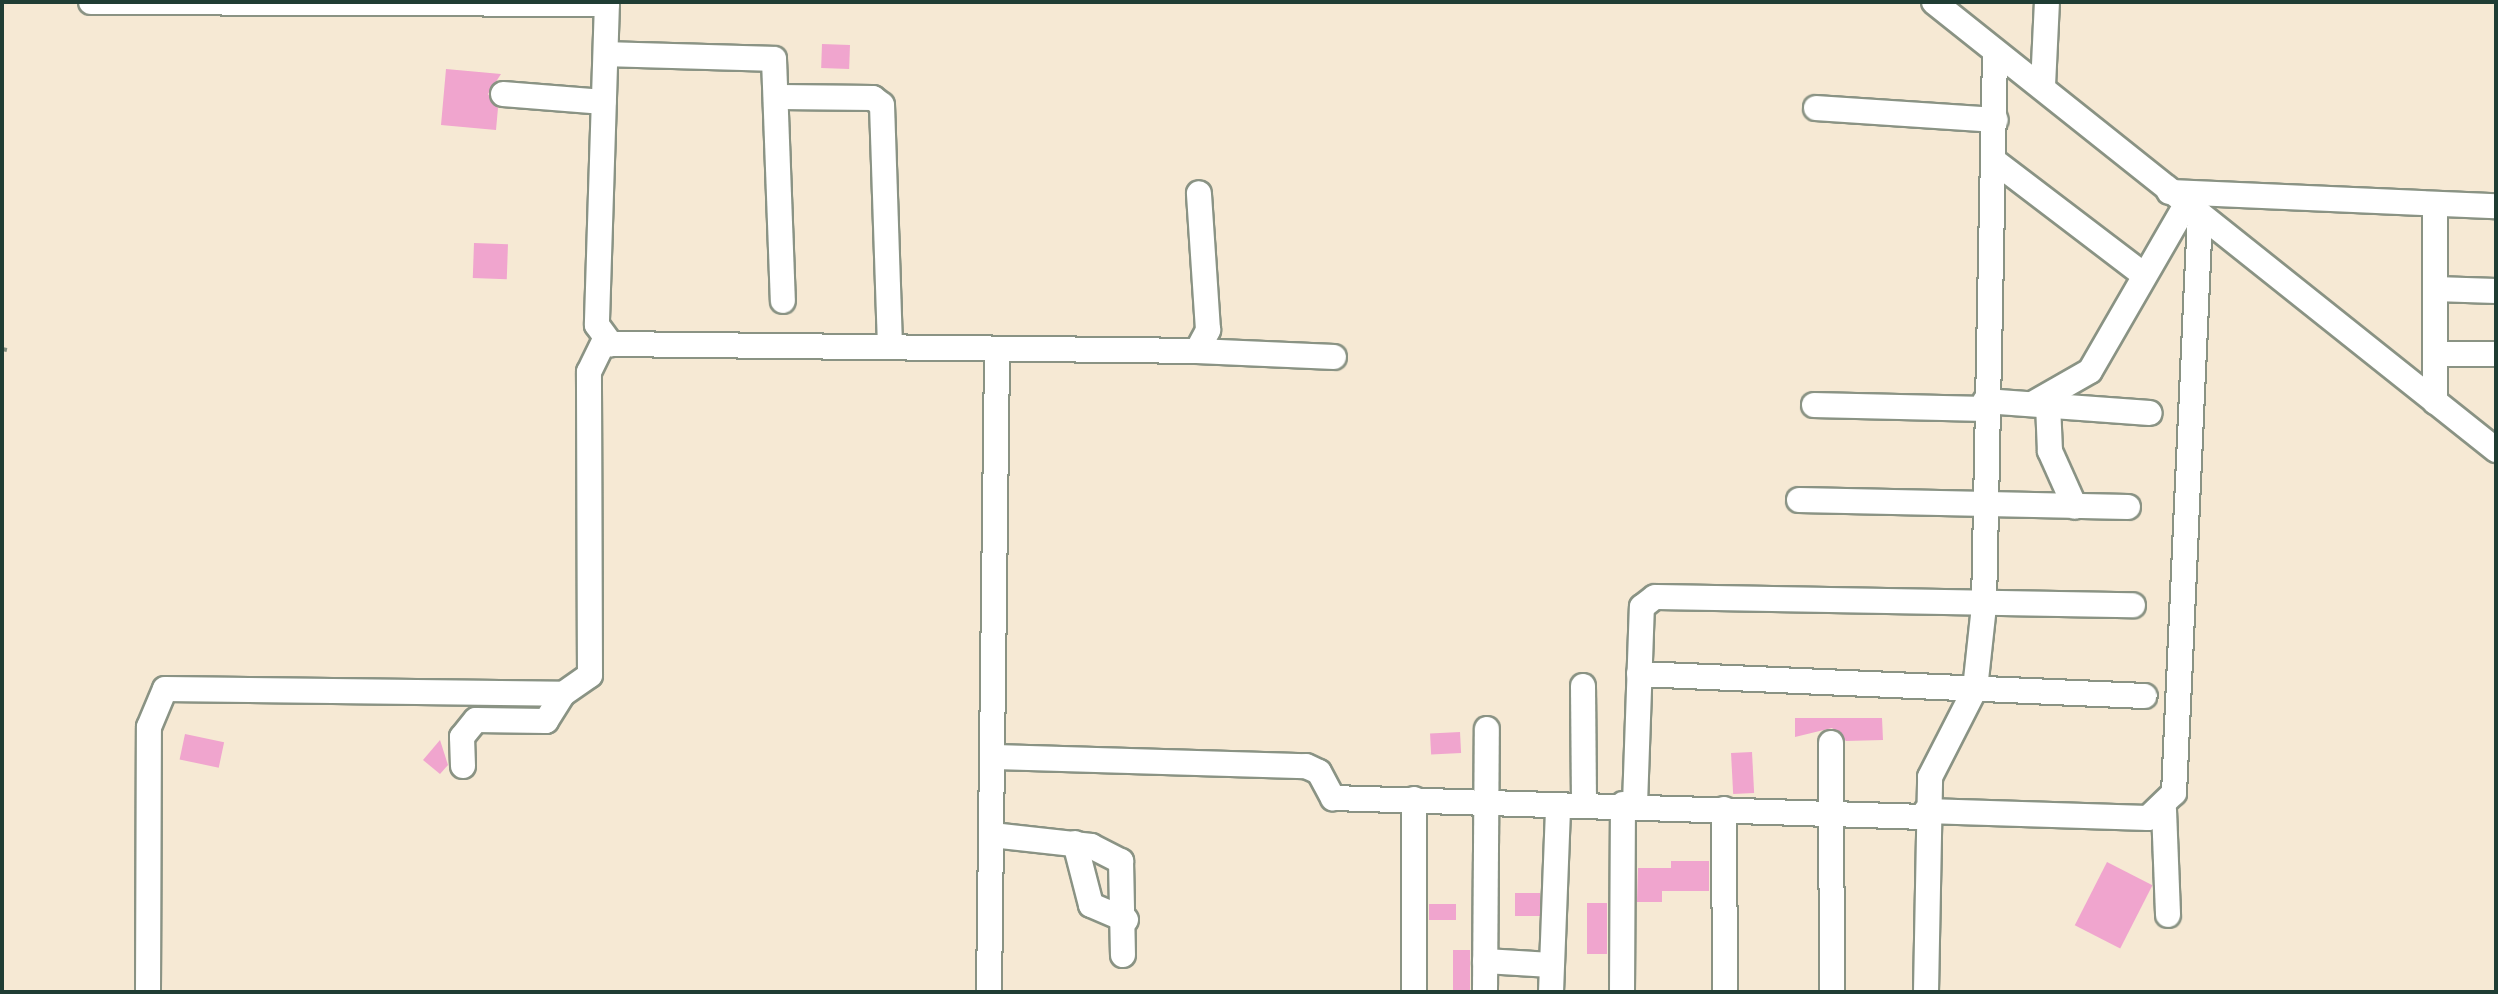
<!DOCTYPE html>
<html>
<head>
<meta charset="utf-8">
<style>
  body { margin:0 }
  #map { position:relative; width:2498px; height:994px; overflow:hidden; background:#f6e9d4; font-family:"Architects Daughter",sans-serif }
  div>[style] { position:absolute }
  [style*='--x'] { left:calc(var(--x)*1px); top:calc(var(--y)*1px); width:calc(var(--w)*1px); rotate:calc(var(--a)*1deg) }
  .building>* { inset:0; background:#f0a5ce; transform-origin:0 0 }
  .path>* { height:4px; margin-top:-2px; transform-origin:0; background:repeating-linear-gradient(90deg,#8a9384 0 6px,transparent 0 12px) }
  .roads { filter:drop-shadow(2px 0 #8a9384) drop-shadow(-2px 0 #8a9384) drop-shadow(0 2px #8a9384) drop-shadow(0 -2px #8a9384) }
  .minor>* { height:24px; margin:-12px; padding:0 12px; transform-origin:12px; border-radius:12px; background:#fff }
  span { translate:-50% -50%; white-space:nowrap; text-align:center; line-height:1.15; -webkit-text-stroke:6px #fbf7ec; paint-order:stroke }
  .frame { position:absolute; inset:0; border:4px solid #1f3d34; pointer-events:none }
</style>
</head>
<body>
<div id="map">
  <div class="building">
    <div style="left:822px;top:44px;width:28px;height:24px;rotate:2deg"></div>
    <div style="clip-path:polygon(446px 69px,501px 74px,488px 94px,498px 108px,496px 130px,441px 125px)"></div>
    <div style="left:474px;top:243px;width:34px;height:35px;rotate:2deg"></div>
    <div style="clip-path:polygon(1795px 718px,1882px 718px,1883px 740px,1846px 741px,1832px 728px,1795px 737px)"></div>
    <div style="left:1460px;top:732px;width:21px;height:30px;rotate:87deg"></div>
    <div style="left:185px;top:734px;width:40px;height:26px;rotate:12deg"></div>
    <div style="clip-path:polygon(440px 740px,448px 765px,440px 774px,423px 760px)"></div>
    <div style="left:1752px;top:752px;width:41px;height:21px;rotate:87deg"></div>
    <div style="clip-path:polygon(1671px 861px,1709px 861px,1709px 891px,1662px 891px,1662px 902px,1637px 902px,1638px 868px,1671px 868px)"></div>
    <div style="left:2107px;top:862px;width:51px;height:71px;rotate:27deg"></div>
    <div style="left:1515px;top:893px;width:25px;height:23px"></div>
    <div style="left:1587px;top:903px;width:20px;height:51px"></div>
    <div style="left:1429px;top:904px;width:27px;height:16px"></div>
    <div style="left:1453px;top:950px;width:17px;height:42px"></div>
  </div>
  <div class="path">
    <div style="--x:2;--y:349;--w:5;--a:11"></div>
  </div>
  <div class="roads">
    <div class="minor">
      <div style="--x:91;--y:2;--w:516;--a:0.22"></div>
      <div style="--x:607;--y:2;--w:323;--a:91.8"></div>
      <div style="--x:597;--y:325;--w:24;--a:54"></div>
      <div style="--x:611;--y:344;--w:586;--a:0.68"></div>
      <div style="--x:1197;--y:351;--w:24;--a:-62"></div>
      <div style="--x:1208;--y:330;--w:137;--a:-93.8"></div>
      <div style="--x:1934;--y:2;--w:719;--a:38.56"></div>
      <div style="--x:606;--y:54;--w:168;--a:1.7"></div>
      <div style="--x:774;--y:59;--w:242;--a:87.9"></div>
      <div style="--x:2043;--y:86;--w:84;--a:-87.3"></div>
      <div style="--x:503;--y:94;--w:101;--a:4.5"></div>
      <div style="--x:780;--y:97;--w:93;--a:0.6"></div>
      <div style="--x:873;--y:98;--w:11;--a:38"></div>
      <div style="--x:882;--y:105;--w:240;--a:88.1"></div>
      <div style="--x:1816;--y:108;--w:180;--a:3.8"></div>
      <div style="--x:1997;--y:163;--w:185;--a:37.3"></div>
      <div style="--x:2169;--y:192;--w:327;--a:2.5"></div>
      <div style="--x:2435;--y:289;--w:61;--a:1.9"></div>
      <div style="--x:1197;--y:351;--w:137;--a:2.5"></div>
      <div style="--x:2435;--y:354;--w:61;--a:0"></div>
      <div style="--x:1985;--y:401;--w:165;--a:4.2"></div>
      <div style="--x:2435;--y:402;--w:197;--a:-90"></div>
      <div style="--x:2034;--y:403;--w:64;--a:-29.7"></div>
      <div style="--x:2090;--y:371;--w:192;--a:-60"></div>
      <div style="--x:2048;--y:404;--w:47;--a:87.6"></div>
      <div style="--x:2050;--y:451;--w:61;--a:65.9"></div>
      <div style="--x:1814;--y:405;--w:171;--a:1.3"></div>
      <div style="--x:1799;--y:500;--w:329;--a:1.2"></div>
      <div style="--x:1639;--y:674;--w:506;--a:2.49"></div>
      <div style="--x:1583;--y:686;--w:119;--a:89.5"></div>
      <div style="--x:1831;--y:743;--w:249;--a:89.8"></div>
      <div style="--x:995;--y:757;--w:311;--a:1.7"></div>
      <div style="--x:1306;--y:766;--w:14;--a:25"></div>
      <div style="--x:1319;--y:772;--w:30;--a:62"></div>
      <div style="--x:1333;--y:798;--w:593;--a:1.84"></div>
      <div style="--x:463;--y:766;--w:29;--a:-92"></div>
      <div style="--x:462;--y:737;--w:22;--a:-51"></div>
      <div style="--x:476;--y:720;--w:70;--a:0.8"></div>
      <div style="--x:546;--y:721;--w:32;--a:-58"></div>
      <div style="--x:1414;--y:799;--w:193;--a:90"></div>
      <div style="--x:1635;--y:804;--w:197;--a:-88"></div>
      <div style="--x:1642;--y:607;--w:16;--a:-38"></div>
      <div style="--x:1655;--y:597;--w:478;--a:1"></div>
      <div style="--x:1724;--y:809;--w:183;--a:89.7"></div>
      <div style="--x:2164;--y:810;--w:105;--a:87.8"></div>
      <div style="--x:1926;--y:811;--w:222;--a:1.8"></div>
      <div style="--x:2148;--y:818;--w:36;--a:-44"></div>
      <div style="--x:2174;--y:793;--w:579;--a:-87.42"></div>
      <div style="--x:992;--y:835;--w:100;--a:6.3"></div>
      <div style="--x:1091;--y:846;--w:34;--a:27"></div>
      <div style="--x:1121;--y:861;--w:94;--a:88.8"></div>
      <div style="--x:1075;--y:843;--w:64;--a:75.5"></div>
      <div style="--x:1091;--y:905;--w:38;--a:23"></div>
      <div style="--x:1485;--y:961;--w:66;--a:3.5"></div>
      <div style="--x:148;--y:992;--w:265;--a:-89.8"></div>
      <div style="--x:149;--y:727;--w:41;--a:-67.2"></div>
      <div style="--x:165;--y:689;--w:398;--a:0.7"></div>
      <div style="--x:563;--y:694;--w:33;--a:-35"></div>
      <div style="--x:590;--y:675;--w:303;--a:-90.2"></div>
      <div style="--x:589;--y:372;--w:34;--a:-64"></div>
      <div style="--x:989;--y:992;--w:641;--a:-89.28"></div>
      <div style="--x:1485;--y:992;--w:263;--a:-89.6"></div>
      <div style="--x:1551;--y:992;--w:186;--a:-87.8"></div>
      <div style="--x:1622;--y:992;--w:188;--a:-89.7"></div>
      <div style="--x:1926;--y:992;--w:215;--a:-88.9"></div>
      <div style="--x:1930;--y:777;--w:99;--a:-62.9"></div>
      <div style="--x:1975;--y:689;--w:83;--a:-83.8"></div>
      <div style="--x:1984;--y:606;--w:553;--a:-88.86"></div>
    </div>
  </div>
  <div class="frame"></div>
</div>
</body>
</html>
